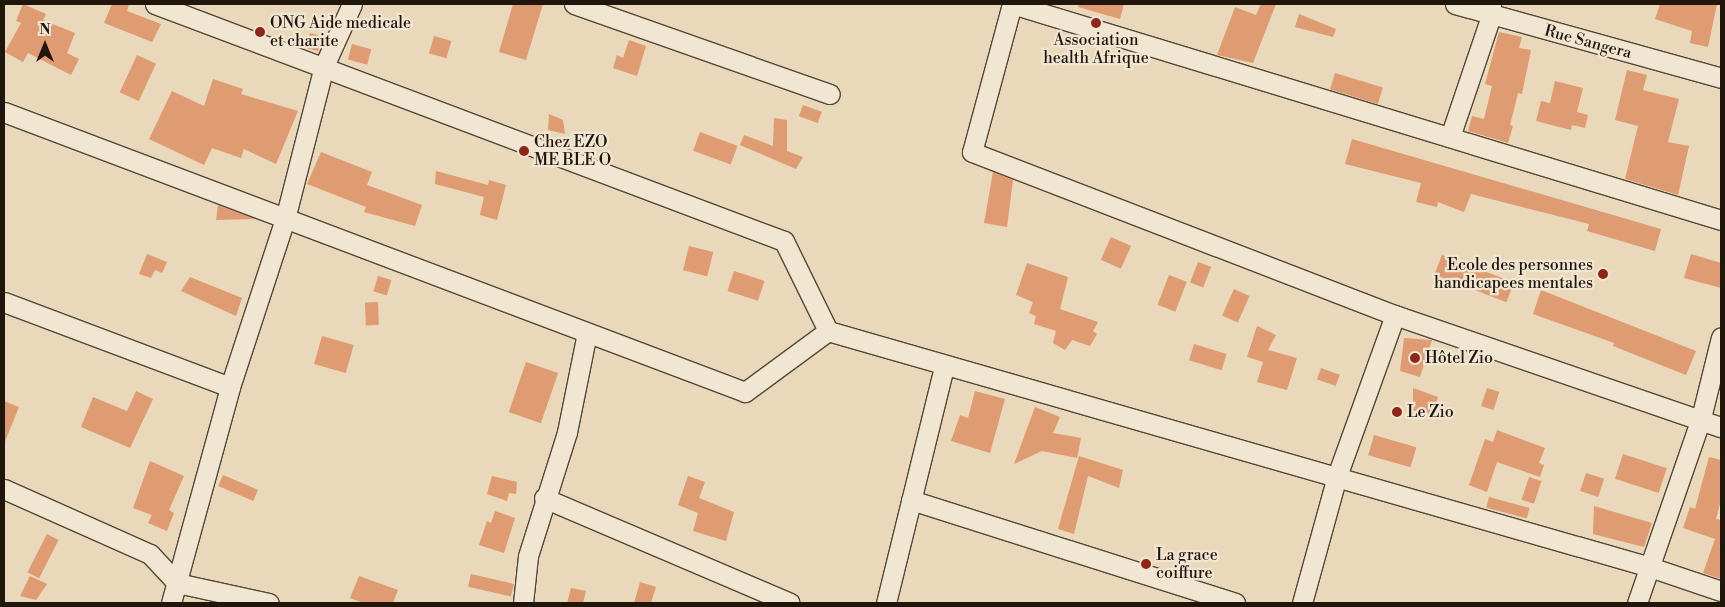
<!DOCTYPE html>
<html>
<head>
<meta charset="utf-8">
<style>
  body { margin:0 }
  #map { position:relative; width:1725px; height:607px; overflow:hidden; background:#e9d8ba; font-family:"Libre Bodoni",serif }
  div>[style] { position:absolute }
  [style*='--x'] { left:calc(var(--x)*1px); top:calc(var(--y)*1px); width:calc(var(--w)*1px); rotate:calc(var(--a)*1deg) }
  .building>* { inset:0; background:#df9b72; transform-origin:0 0 }
  .roads { filter:drop-shadow(1px 0 #534638) drop-shadow(-1px 0 #534638) drop-shadow(0 1px #534638) drop-shadow(0 -1px #534638) }
  .minor>* { height:19px; margin:-9.5px; padding:0 9.5px; transform-origin:9.5px; border-radius:9.5px; background:#f1e6d2 }
  .dots>* { width:14px; height:14px; translate:-50% -50%; box-sizing:border-box; border:2px solid #f1e6d2; border-radius:50% }
  span { translate:-50% -50%; white-space:nowrap; text-align:center; line-height:1.15; -webkit-text-stroke:4.5px #f1e6d2; paint-order:stroke }
  .poi-label { font-size:16px; color:#21160c }
  .left { translate:0 -50%; text-align:left }
  .right { translate:-100% -50%; text-align:right }
  .street-label { font-size:16px; color:#21160c }
  .frame { position:absolute; inset:0; border:5px solid #21160c; pointer-events:none }
  .north { position:absolute; left:20px; top:20px; width:50px; height:50px; -webkit-text-stroke:4px #f1e6d2; paint-order:stroke; rotate:0deg; font-size:14px; font-weight:700; line-height:20px; text-align:center; color:#21160c }
  .north::after { content:''; display:block; margin:auto; width:18px; height:22px; background:#21160c; clip-path:polygon(50% 0,100% 100%,50% 72%,0 100%) }
</style>
</head>
<body>
<div id="map">
  <div class="building">
    <div style="clip-path:polygon(23px 4px,46px 14px,43px 20px,75px 33px,67px 53px,79px 59px,71px 75px,28px 53px,23px 62px,5px 52px,21px 23px,16px 21px)"></div>
    <div style="clip-path:polygon(112px 4px,129px 4px,127px 11px,161px 24px,152px 42px,104px 23px)"></div>
    <div style="clip-path:polygon(513px 4px,543px 4px,526px 60px,499px 52px)"></div>
    <div style="clip-path:polygon(1079px 4px,1124px 4px,1120px 19px,1078px 7px)"></div>
    <div style="clip-path:polygon(1261px 4px,1276px 4px,1253px 63px,1217px 55px,1235px 7px,1256px 15px)"></div>
    <div style="clip-path:polygon(1660px 4px,1717px 4px,1708px 47px,1690px 43px,1692px 31px,1655px 19px)"></div>
    <div style="clip-path:polygon(1299px 14px,1336px 29px,1333px 37px,1295px 27px)"></div>
    <div style="clip-path:polygon(1499px 32px,1522px 37px,1519px 48px,1531px 50px,1522px 94px,1518px 93px,1510px 125px,1513px 126px,1508px 143px,1468px 131px,1472px 116px,1484px 119px,1492px 86px,1485px 84px)"></div>
    <div style="clip-path:polygon(310px 33px,325px 37px,318px 51px,306px 48px)"></div>
    <div style="left:434px;top:36px;width:18px;height:18px;rotate:16deg"></div>
    <div style="clip-path:polygon(629px 40px,646px 46px,637px 76px,613px 68px,617px 55px,623px 58px)"></div>
    <div style="left:352px;top:44px;width:20px;height:16px;rotate:15deg"></div>
    <div style="left:137px;top:55px;width:21px;height:41px;rotate:25deg"></div>
    <div style="clip-path:polygon(1627px 70px,1647px 75px,1643px 90px,1679px 99px,1668px 142px,1689px 146px,1678px 195px,1625px 179px,1638px 126px,1615px 120px)"></div>
    <div style="left:1335px;top:73px;width:50px;height:17px;rotate:17deg"></div>
    <div style="clip-path:polygon(213px 79px,243px 89px,241px 94px,298px 111px,276px 164px,244px 149px,241px 158px,212px 148px,204px 165px,149px 139px,172px 91px,204px 106px)"></div>
    <div style="clip-path:polygon(1555px 81px,1583px 88px,1577px 112px,1588px 115px,1585px 128px,1572px 125px,1571px 130px,1536px 121px,1541px 101px,1550px 103px)"></div>
    <div style="left:803px;top:105px;width:20px;height:12px;rotate:20deg"></div>
    <div style="clip-path:polygon(549px 114px,563px 120px,565px 134px,548px 130px)"></div>
    <div style="clip-path:polygon(774px 118px,787px 120px,787px 151px,803px 157px,796px 169px,740px 145px,744px 135px,773px 146px)"></div>
    <div style="left:700px;top:132px;width:40px;height:20px;rotate:20deg"></div>
    <div style="clip-path:polygon(1352px 139px,1661px 229px,1655px 251px,1587px 231px,1589px 224px,1471px 194px,1464px 212px,1438px 202px,1437px 207px,1416px 202px,1421px 183px,1345px 164px)"></div>
    <div style="clip-path:polygon(321px 152px,372px 172px,367px 185px,422px 205px,415px 226px,364px 212px,366px 207px,307px 184px)"></div>
    <div style="clip-path:polygon(436px 171px,488px 185px,489px 180px,506px 185px,497px 220px,480px 215px,484px 197px,435px 184px)"></div>
    <div style="clip-path:polygon(993px 172px,1013px 180px,1007px 227px,984px 223px)"></div>
    <div style="clip-path:polygon(218px 205px,256px 219px,216px 220px)"></div>
    <div style="left:1111px;top:237px;width:22px;height:25px;rotate:24deg"></div>
    <div style="left:689px;top:246px;width:25px;height:25px;rotate:14deg"></div>
    <div style="clip-path:polygon(147px 254px,167px 262px,162px 273px,155px 270px,151px 278px,139px 274px)"></div>
    <div style="clip-path:polygon(1691px 254px,1721px 263px,1721px 288px,1684px 278px)"></div>
    <div style="left:1442px;top:255px;width:77px;height:21px;rotate:21deg"></div>
    <div style="left:1198px;top:262px;width:14px;height:22px;rotate:21deg"></div>
    <div style="clip-path:polygon(1027px 263px,1068px 277px,1060px 309px,1098px 322px,1093px 331px,1097px 334px,1090px 346px,1072px 340px,1065px 350px,1053px 343px,1056px 331px,1034px 324px,1036px 316px,1029px 313px,1033px 302px,1016px 295px)"></div>
    <div style="left:734px;top:271px;width:32px;height:21px;rotate:18deg"></div>
    <div style="left:1169px;top:275px;width:19px;height:32px;rotate:21deg"></div>
    <div style="left:378px;top:276px;width:14px;height:16px;rotate:17deg"></div>
    <div style="clip-path:polygon(190px 277px,242px 298px,236px 316px,181px 291px)"></div>
    <div style="left:1234px;top:289px;width:17px;height:29px;rotate:24deg"></div>
    <div style="clip-path:polygon(1541px 290px,1696px 351px,1686px 375px,1613px 346px,1614px 343px,1533px 314px)"></div>
    <div style="left:378px;top:302px;width:23px;height:13px;rotate:88deg"></div>
    <div style="clip-path:polygon(1257px 326px,1276px 335px,1268px 350px,1297px 358px,1287px 390px,1257px 382px,1263px 362px,1247px 357px)"></div>
    <div style="left:322px;top:336px;width:33px;height:29px;rotate:16deg"></div>
    <div style="clip-path:polygon(1404px 338px,1432px 340px,1420px 377px,1400px 371px)"></div>
    <div style="left:1194px;top:344px;width:34px;height:17px;rotate:17deg"></div>
    <div style="left:526px;top:362px;width:34px;height:53px;rotate:19deg"></div>
    <div style="left:1321px;top:368px;width:20px;height:12px;rotate:20deg"></div>
    <div style="clip-path:polygon(1413px 388px,1438px 397px,1432px 416px,1413px 411px)"></div>
    <div style="left:1487px;top:388px;width:13px;height:19px;rotate:18deg"></div>
    <div style="clip-path:polygon(136px 391px,153px 399px,130px 448px,81px 427px,93px 397px,127px 411px)"></div>
    <div style="clip-path:polygon(975px 391px,1005px 399px,990px 453px,951px 441px,960px 415px,968px 418px)"></div>
    <div style="clip-path:polygon(4px 401px,19px 407px,4px 444px)"></div>
    <div style="clip-path:polygon(1035px 407px,1060px 417px,1053px 433px,1081px 438px,1077px 458px,1042px 451px,1014px 464px)"></div>
    <div style="clip-path:polygon(1497px 430px,1545px 448px,1539px 463px,1544px 465px,1540px 477px,1497px 462px,1487px 492px,1469px 485px,1485px 439px,1493px 442px)"></div>
    <div style="left:1374px;top:435px;width:44px;height:21px;rotate:16deg"></div>
    <div style="left:1623px;top:454px;width:46px;height:26px;rotate:18deg"></div>
    <div style="clip-path:polygon(1079px 456px,1123px 470px,1119px 488px,1088px 476px,1074px 534px,1058px 529px)"></div>
    <div style="clip-path:polygon(1709px 457px,1721px 460px,1721px 500px,1716px 519px,1721px 520px,1721px 579px,1703px 573px,1715px 539px,1683px 528px,1690px 507px,1695px 509px)"></div>
    <div style="clip-path:polygon(150px 461px,184px 476px,169px 510px,174px 513px,167px 531px,148px 523px,152px 515px,133px 508px)"></div>
    <div style="left:1586px;top:473px;width:19px;height:19px;rotate:18deg"></div>
    <div style="left:223px;top:475px;width:38px;height:12px;rotate:23deg"></div>
    <div style="clip-path:polygon(492px 476px,517px 482px,516px 494px,509px 493px,507px 501px,487px 494px)"></div>
    <div style="clip-path:polygon(688px 476px,705px 482px,699px 498px,734px 512px,726px 541px,693px 531px,698px 513px,678px 505px)"></div>
    <div style="left:1529px;top:477px;width:13px;height:24px;rotate:18deg"></div>
    <div style="left:1489px;top:497px;width:42px;height:11px;rotate:15deg"></div>
    <div style="clip-path:polygon(1594px 506px,1652px 523px,1644px 547px,1593px 534px)"></div>
    <div style="clip-path:polygon(495px 511px,515px 518px,504px 553px,479px 545px,487px 521px,491px 523px)"></div>
    <div style="left:47px;top:534px;width:13px;height:43px;rotate:27deg"></div>
    <div style="left:471px;top:574px;width:44px;height:13px;rotate:13deg"></div>
    <div style="clip-path:polygon(30px 576px,47px 584px,36px 600px,20px 596px)"></div>
    <div style="clip-path:polygon(359px 576px,398px 590px,393px 603px,363px 603px,350px 598px)"></div>
    <div style="clip-path:polygon(640px 582px,656px 587px,651px 603px,634px 603px)"></div>
    <div style="clip-path:polygon(571px 588px,586px 591px,583px 603px,567px 603px)"></div>
  </div>
  <div class="roads">
    <div class="minor">
      <div style="--x:155;--y:4;--w:672;--a:20.65"></div>
      <div style="--x:784;--y:241;--w:100;--a:63.9"></div>
      <div style="--x:828;--y:331;--w:855;--a:16.02"></div>
      <div style="--x:1650;--y:567;--w:75;--a:18.7"></div>
      <div style="--x:574;--y:4;--w:271;--a:19.4"></div>
      <div style="--x:1012;--y:4;--w:153;--a:105.1"></div>
      <div style="--x:972;--y:152;--w:453;--a:21.1"></div>
      <div style="--x:1395;--y:315;--w:345;--a:19"></div>
      <div style="--x:1012;--y:4;--w:741;--a:16.94"></div>
      <div style="--x:1455;--y:4;--w:276;--a:15.5"></div>
      <div style="--x:4;--y:112;--w:792;--a:20.7"></div>
      <div style="--x:745;--y:392;--w:103;--a:-36.3"></div>
      <div style="--x:1450;--y:137;--w:128;--a:-71.3"></div>
      <div style="--x:1491;--y:16;--w:11;--a:-90"></div>
      <div style="--x:4;--y:302;--w:241;--a:20.6"></div>
      <div style="--x:4;--y:489;--w:160;--a:24"></div>
      <div style="--x:150;--y:554;--w:40;--a:47"></div>
      <div style="--x:177;--y:583;--w:94;--a:12.3"></div>
      <div style="--x:544;--y:498;--w:267;--a:23.1"></div>
      <div style="--x:911;--y:500;--w:340;--a:17.6"></div>
      <div style="--x:171;--y:603;--w:224;--a:-74.7"></div>
      <div style="--x:230;--y:387;--w:177;--a:-71.9"></div>
      <div style="--x:285;--y:219;--w:158;--a:-75.7"></div>
      <div style="--x:324;--y:66;--w:68;--a:-65.7"></div>
      <div style="--x:523;--y:603;--w:47;--a:-83.9"></div>
      <div style="--x:528;--y:556;--w:130;--a:-72.5"></div>
      <div style="--x:567;--y:432;--w:101;--a:-78.6"></div>
      <div style="--x:886;--y:603;--w:244;--a:-76.2"></div>
      <div style="--x:1302;--y:603;--w:132;--a:-74.6"></div>
      <div style="--x:1337;--y:476;--w:171;--a:-70.2"></div>
      <div style="--x:1637;--y:603;--w:196;--a:-70.9"></div>
      <div style="--x:1701;--y:418;--w:83;--a:-76.1"></div>
    </div>
  </div>
  <div class="dots">
    <div style="left:1096px;top:23px;background:#8f2418"></div>
    <div style="left:260px;top:32px;background:#8f2418"></div>
    <div style="left:524px;top:151px;background:#8f2418"></div>
    <div style="left:1603px;top:274px;background:#8f2418"></div>
    <div style="left:1415px;top:358px;background:#8f2418"></div>
    <div style="left:1397px;top:412px;background:#8f2418"></div>
    <div style="left:1146px;top:564px;background:#8f2418"></div>
  </div>
  <div class="poi-label">
    <span class="left" style="left:270px;top:32px">ONG Aide medicale<br>et charite</span>
    <span style="left:1096px;top:49px">Association<br>health Afrique</span>
    <span class="left" style="left:534px;top:151px">Chez EZO<br>ME BLE O</span>
    <span class="right" style="left:1593px;top:274px">Ecole des personnes<br>handicapees mentales</span>
    <span class="left" style="left:1425px;top:358px">Hôtel Zio</span>
    <span class="left" style="left:1407px;top:412px">Le Zio</span>
    <span class="left" style="left:1156px;top:564px">La grace<br>coiffure</span>
  </div>
  <div class="street-label">
    <span style="left:1588px;top:42px;rotate:15deg">Rue Sangera</span>
  </div>
  <div class="frame"></div>
  <div class="north">N</div>
</div>
</body>
</html>
